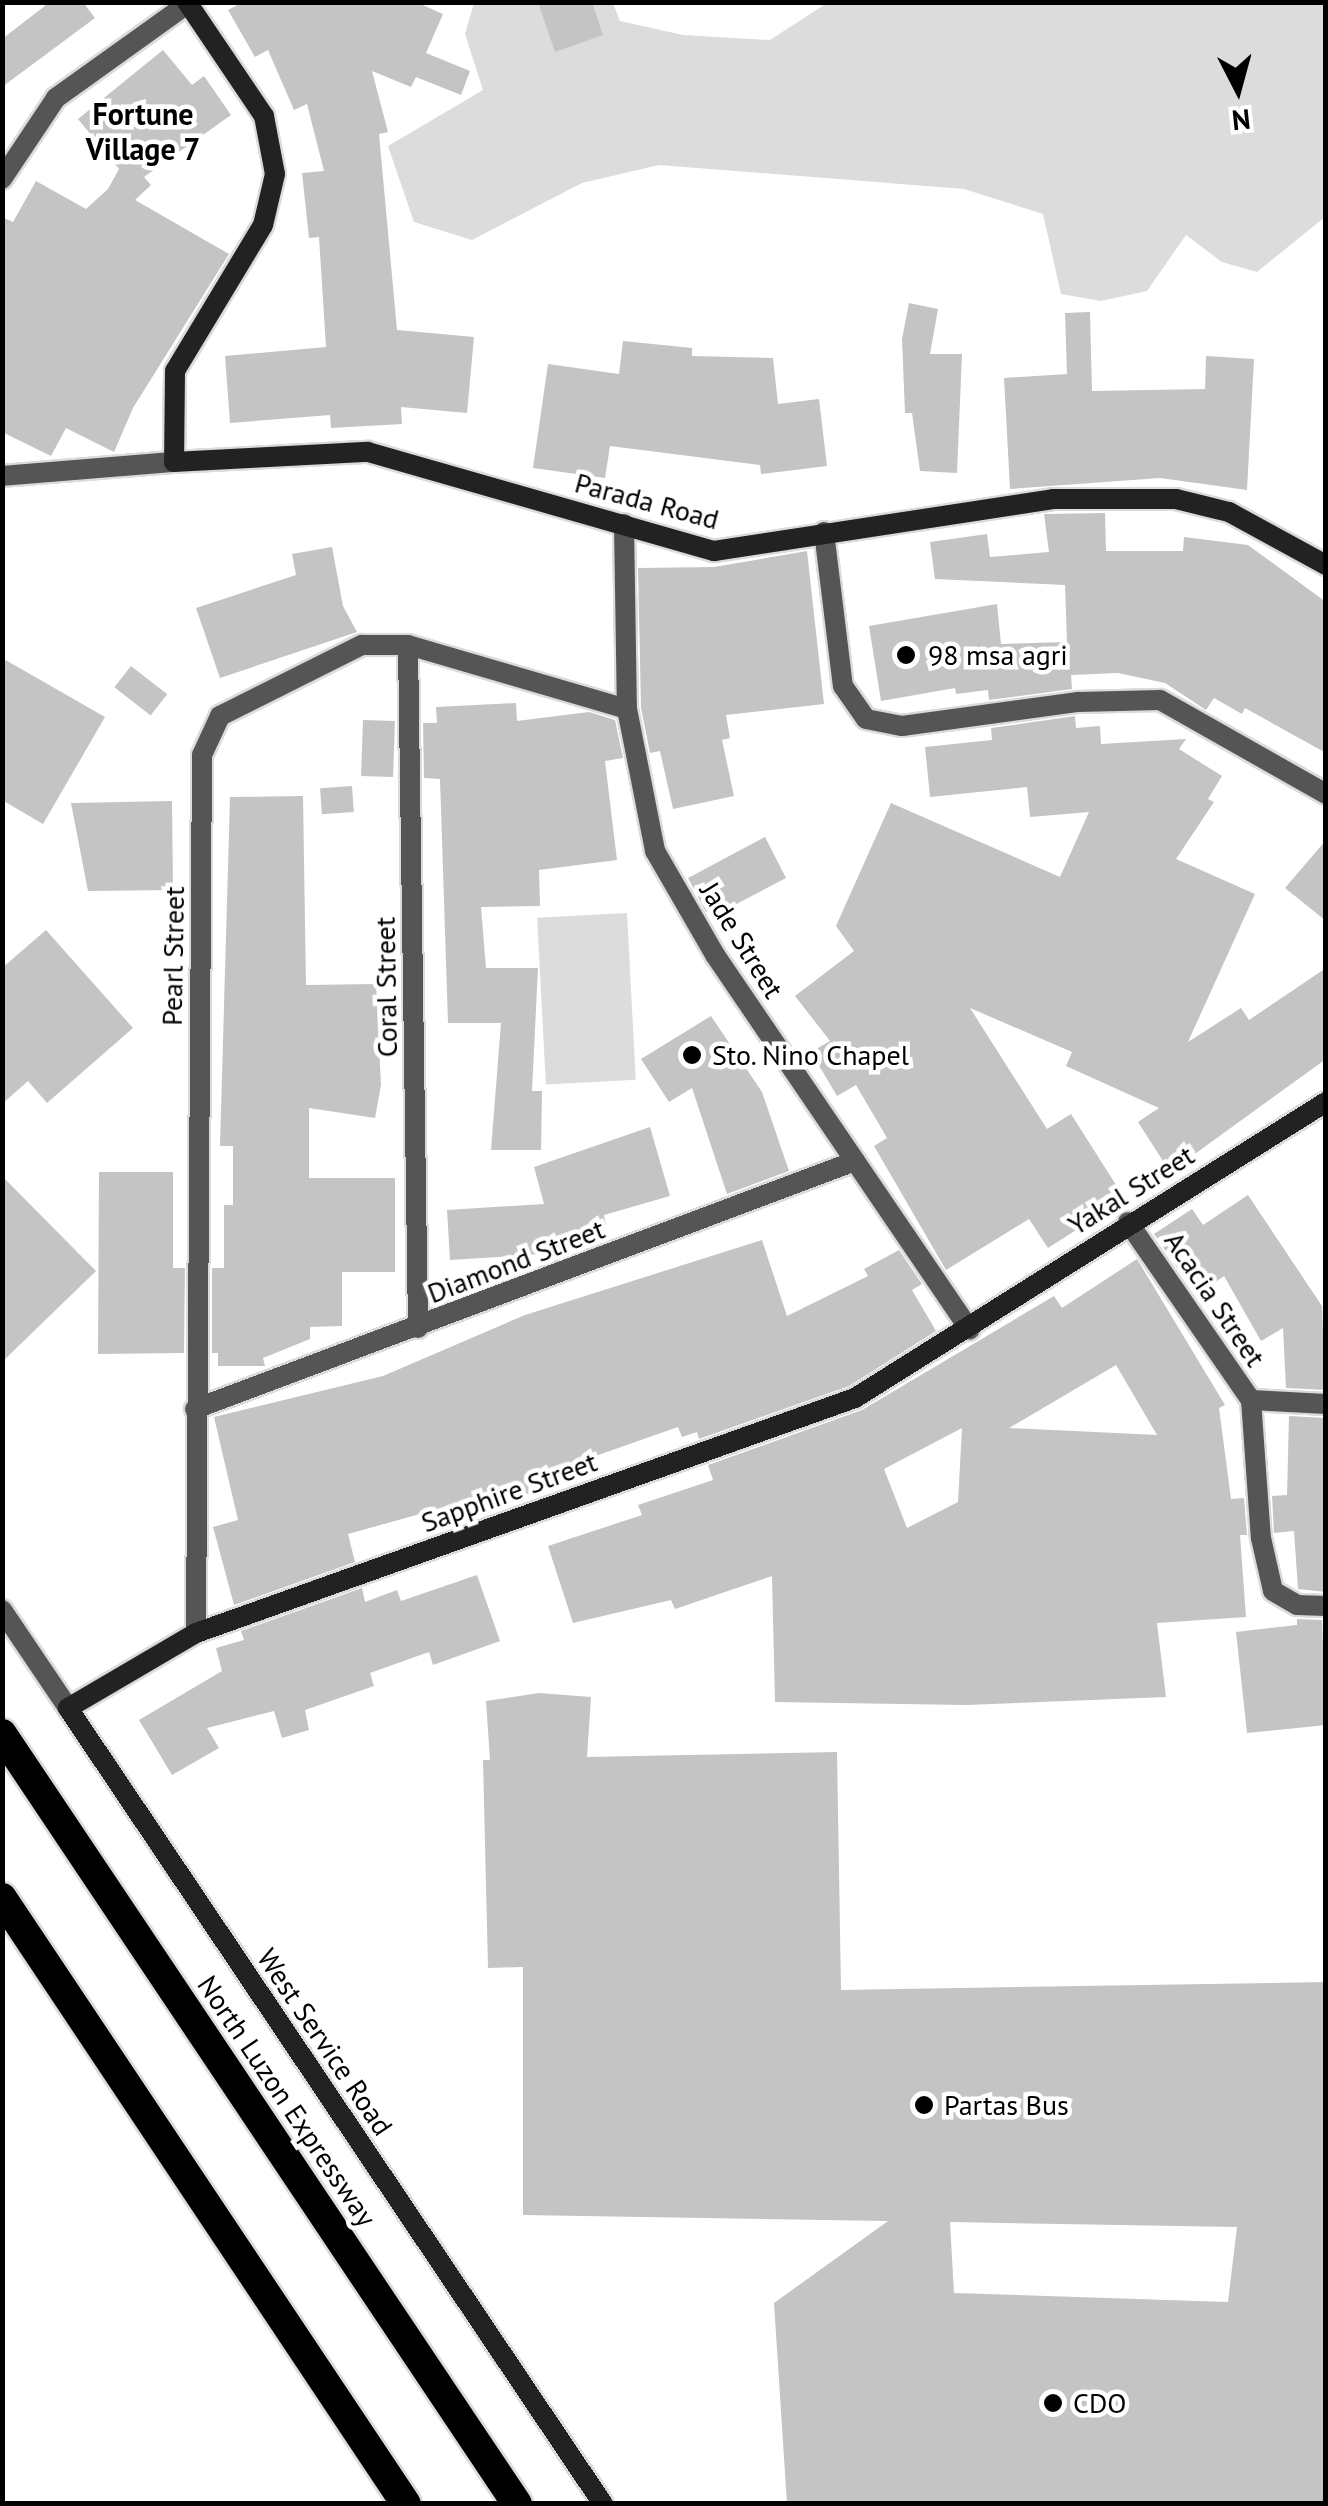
<!DOCTYPE html>
<html>
<head>
<meta charset="utf-8">
<style>
  body { margin:0 }
  #map { position:relative; width:1328px; height:2506px; overflow:hidden; background:#fff; font-family:"PT Sans",sans-serif }
  div>[style] { position:absolute }
  [style*='--x'] { left:calc(var(--x)*1px); top:calc(var(--y)*1px); width:calc(var(--w)*1px); rotate:calc(var(--a)*1deg) }
  .green>* { inset:0; background:#dcdcdc; transform-origin:0 0 }
  .building>* { inset:0; background:#c4c4c4; transform-origin:0 0 }
  .roads { filter:drop-shadow(2px 0 #dbdbdb) drop-shadow(-2px 0 #dbdbdb) drop-shadow(0 2px #dbdbdb) drop-shadow(0 -2px #dbdbdb) }
  .street>* { height:20px; margin:-10px; padding:0 10px; transform-origin:10px; border-radius:10px; background:#555 }
  .secondary>* { height:20px; margin:-10px; padding:0 10px; transform-origin:10px; border-radius:10px; background:#222 }
  .highway>* { height:30px; margin:-15px; padding:0 15px; transform-origin:15px; border-radius:15px; background:#000 }
  .dots>* { width:28px; height:28px; translate:-50% -50%; box-sizing:border-box; border:5px solid #fff; border-radius:50% }
  span { translate:-50% -50%; white-space:nowrap; text-align:center; line-height:1.15; -webkit-text-stroke:9px #fff; paint-order:stroke }
  .street-label { font-size:28px; color:#000 }
  .poi-label { font-size:28px; color:#000 }
  .left { translate:0 -50%; text-align:left }
  .neighbourhood-label { font-size:30px; color:#000; font-weight:700 }
  .frame { position:absolute; inset:0; border:5px solid #000; pointer-events:none }
  .north { position:absolute; left:1188px; top:40px; width:100px; height:100px; -webkit-text-stroke:8px #fff; paint-order:stroke; rotate:174deg; font-size:28px; font-weight:700; line-height:40px; text-align:center; color:#000 }
  .north::after { content:''; display:block; margin:auto; width:35px; height:45px; background:#000; clip-path:polygon(50% 0,100% 100%,50% 72%,0 100%) }
</style>
</head>
<body>
<div id="map">
  <div class="green">
    <div style="clip-path:polygon(474px 3px,613px 3px,620px 21px,683px 35px,770px 40px,827px 3px,1325px 3px,1325px 217px,1257px 272px,1222px 262px,1186px 235px,1147px 291px,1101px 301px,1061px 294px,1043px 214px,964px 189px,659px 165px,582px 183px,472px 240px,414px 222px,388px 146px,483px 90px,465px 34px)"></div>
    <div style="left:627px;top:913px;width:167px;height:90px;rotate:87deg"></div>
  </div>
  <div class="building">
    <div style="clip-path:polygon(50px 2px,83px 2px,95px 18px,2px 87px,2px 39px)"></div>
    <div style="clip-path:polygon(243px 2px,416px 2px,443px 14px,426px 53px,470px 71px,461px 95px,416px 77px,411px 87px,372px 71px,388px 132px,379px 134px,397px 330px,474px 337px,467px 413px,401px 407px,402px 424px,331px 428px,330px 415px,230px 423px,225px 356px,326px 347px,319px 237px,309px 238px,302px 173px,324px 171px,307px 104px,294px 110px,268px 50px,255px 57px,228px 10px)"></div>
    <div style="clip-path:polygon(538px 2px,592px 2px,603px 35px,555px 52px)"></div>
    <div style="clip-path:polygon(163px 50px,192px 85px,204px 76px,231px 115px,144px 177px,151px 185px,135px 200px,229px 254px,133px 408px,114px 452px,66px 428px,51px 456px,2px 432px,2px 217px,13px 222px,36px 181px,86px 209px,108px 189px,119px 169px,78px 119px)"></div>
    <div style="clip-path:polygon(909px 303px,938px 309px,930px 354px,962px 354px,957px 473px,920px 471px,912px 413px,905px 413px,902px 339px)"></div>
    <div style="clip-path:polygon(1090px 312px,1092px 391px,1205px 389px,1206px 356px,1254px 359px,1247px 490px,1160px 478px,1010px 489px,1004px 378px,1067px 374px,1065px 313px)"></div>
    <div style="clip-path:polygon(623px 341px,692px 348px,692px 356px,773px 358px,778px 404px,819px 399px,827px 466px,761px 474px,760px 465px,610px 446px,605px 478px,533px 468px,548px 364px,619px 374px)"></div>
    <div style="clip-path:polygon(1105px 513px,1106px 551px,1183px 551px,1184px 537px,1248px 545px,1326px 602px,1326px 753px,1245px 708px,1242px 714px,1214px 698px,1206px 710px,1165px 683px,1118px 673px,1071px 675px,1072px 689px,989px 700px,988px 690px,956px 694px,955px 688px,881px 701px,869px 626px,997px 604px,1001px 644px,1067px 642px,1065px 585px,935px 579px,930px 542px,987px 534px,990px 557px,1049px 552px,1044px 514px)"></div>
    <div style="clip-path:polygon(332px 547px,343px 606px,357px 632px,220px 678px,196px 608px,296px 575px,292px 554px)"></div>
    <div style="clip-path:polygon(807px 551px,824px 704px,726px 715px,730px 738px,722px 740px,734px 796px,673px 809px,660px 751px,650px 753px,641px 708px,638px 568px,714px 567px)"></div>
    <div style="clip-path:polygon(2px 658px,105px 717px,43px 824px,2px 800px)"></div>
    <div style="left:131px;top:666px;width:46px;height:27px;rotate:38deg"></div>
    <div style="clip-path:polygon(516px 703px,517px 721px,589px 712px,615px 720px,623px 758px,605px 761px,617px 860px,539px 870px,540px 906px,481px 907px,486px 968px,538px 968px,532px 1091px,542px 1091px,541px 1150px,491px 1150px,501px 1023px,448px 1023px,440px 779px,424px 778px,423px 723px,437px 723px,436px 707px)"></div>
    <div style="clip-path:polygon(1075px 716px,1076px 728px,1100px 726px,1101px 744px,1186px 739px,1179px 749px,1222px 776px,1208px 799px,1214px 802px,1176px 859px,1255px 894px,1188px 1042px,1241px 1008px,1249px 1020px,1326px 968px,1326px 1059px,1170px 1172px,1138px 1122px,1159px 1108px,1066px 1066px,1072px 1052px,970px 1008px,1047px 1129px,1071px 1114px,1125px 1199px,1048px 1248px,1029px 1219px,946px 1270px,874px 1146px,887px 1138px,856px 1085px,837px 1096px,811px 1052px,830px 1041px,795px 996px,854px 951px,836px 926px,891px 803px,1060px 877px,1089px 812px,1030px 817px,1027px 787px,930px 797px,925px 747px,992px 740px,991px 728px)"></div>
    <div style="left:363px;top:720px;width:32px;height:56px;rotate:2deg"></div>
    <div style="left:352px;top:786px;width:26px;height:32px;rotate:86deg"></div>
    <div style="clip-path:polygon(303px 796px,306px 985px,376px 984px,381px 1085px,375px 1118px,309px 1108px,309px 1178px,395px 1178px,395px 1272px,342px 1272px,342px 1326px,310px 1327px,310px 1339px,263px 1358px,265px 1366px,218px 1366px,218px 1353px,212px 1353px,212px 1268px,224px 1268px,224px 1205px,233px 1205px,233px 1146px,220px 1146px,230px 797px)"></div>
    <div style="clip-path:polygon(172px 801px,173px 890px,88px 891px,71px 803px)"></div>
    <div style="clip-path:polygon(765px 837px,786px 878px,727px 909px,724px 904px,706px 912px,688px 878px)"></div>
    <div style="clip-path:polygon(1326px 840px,1326px 921px,1285px 888px)"></div>
    <div style="clip-path:polygon(46px 930px,133px 1028px,47px 1103px,28px 1081px,2px 1104px,2px 968px)"></div>
    <div style="clip-path:polygon(711px 1016px,762px 1092px,789px 1171px,727px 1194px,692px 1088px,669px 1102px,641px 1059px)"></div>
    <div style="clip-path:polygon(650px 1127px,670px 1196px,604px 1215px,606px 1225px,542px 1243px,543px 1254px,450px 1260px,447px 1210px,544px 1204px,534px 1167px)"></div>
    <div style="clip-path:polygon(99px 1172px,173px 1172px,173px 1268px,185px 1268px,184px 1353px,98px 1354px)"></div>
    <div style="clip-path:polygon(2px 1176px,96px 1271px,2px 1362px)"></div>
    <div style="clip-path:polygon(1248px 1195px,1322px 1306px,1325px 1390px,1286px 1388px,1283px 1328px,1261px 1341px,1224px 1276px,1196px 1296px,1154px 1234px,1192px 1209px,1203px 1225px)"></div>
    <div style="clip-path:polygon(762px 1240px,787px 1316px,868px 1276px,864px 1269px,899px 1250px,922px 1284px,912px 1290px,936px 1331px,849px 1386px,699px 1439px,697px 1432px,682px 1437px,678px 1427px,564px 1467px,569px 1481px,480px 1515px,474px 1499px,348px 1534px,355px 1562px,234px 1605px,213px 1527px,238px 1520px,214px 1417px,383px 1376px,525px 1315px)"></div>
    <div style="clip-path:polygon(evenodd,1137px 1259px,1225px 1405px,1219px 1408px,1231px 1499px,1244px 1498px,1247px 1535px,1240px 1535px,1246px 1617px,1157px 1623px,1166px 1697px,966px 1705px,775px 1702px,772px 1576px,675px 1609px,671px 1600px,573px 1623px,548px 1546px,642px 1515px,638px 1505px,713px 1480px,708px 1465px,862px 1410px,1054px 1296px,1062px 1308px,1137px 1259px,1116px 1365px,1157px 1435px,1009px 1428px,1116px 1365px,1137px 1259px,962px 1428px,958px 1502px,907px 1528px,884px 1469px,962px 1428px)"></div>
    <div style="clip-path:polygon(1289px 1416px,1326px 1418px,1326px 1592px,1298px 1589px,1294px 1531px,1274px 1533px,1272px 1496px,1287px 1495px)"></div>
    <div style="clip-path:polygon(477px 1575px,500px 1641px,433px 1665px,429px 1652px,370px 1673px,374px 1686px,305px 1710px,309px 1730px,282px 1738px,274px 1711px,207px 1728px,219px 1748px,172px 1775px,139px 1720px,222px 1671px,216px 1648px,244px 1640px,241px 1631px,362px 1588px,365px 1602px,397px 1590px,401px 1601px)"></div>
    <div style="clip-path:polygon(1297px 1619px,1322px 1620px,1326px 1725px,1247px 1733px,1236px 1632px,1297px 1625px)"></div>
    <div style="clip-path:polygon(evenodd,539px 1693px,591px 1697px,587px 1757px,837px 1752px,841px 1990px,1326px 1982px,1326px 2504px,787px 2504px,774px 2303px,888px 2221px,523px 2215px,523px 1967px,488px 1968px,483px 1760px,490px 1760px,486px 1701px,539px 1693px,950px 2222px,1237px 2227px,1228px 2302px,954px 2293px,950px 2222px)"></div>
  </div>
  <div class="roads">
    <div class="street">
      <div style="--x:2;--y:179;--w:97;--a:-56.3"></div>
      <div style="--x:56;--y:98;--w:165;--a:-35.6"></div>
      <div style="--x:2;--y:476;--w:173;--a:-4.7"></div>
      <div style="--x:624;--y:524;--w:185;--a:89.1"></div>
      <div style="--x:627;--y:709;--w:145;--a:78.8"></div>
      <div style="--x:655;--y:851;--w:120;--a:60"></div>
      <div style="--x:715;--y:955;--w:453;--a:55.8"></div>
      <div style="--x:824;--y:532;--w:155;--a:83"></div>
      <div style="--x:843;--y:686;--w:40;--a:55.1"></div>
      <div style="--x:866;--y:719;--w:37;--a:11"></div>
      <div style="--x:902;--y:726;--w:178;--a:-7.8"></div>
      <div style="--x:1078;--y:702;--w:82;--a:-1.4"></div>
      <div style="--x:1160;--y:700;--w:191;--a:29.5"></div>
      <div style="--x:408;--y:645;--w:683;--a:89.16"></div>
      <div style="--x:1128;--y:1222;--w:216;--a:55.4"></div>
      <div style="--x:1251;--y:1400;--w:138;--a:85.9"></div>
      <div style="--x:1261;--y:1538;--w:54;--a:77.2"></div>
      <div style="--x:1273;--y:1591;--w:28;--a:30"></div>
      <div style="--x:1297;--y:1605;--w:29;--a:2"></div>
      <div style="--x:1251;--y:1400;--w:75;--a:3.1"></div>
      <div style="--x:195;--y:1409;--w:705;--a:-20.59"></div>
      <div style="--x:2;--y:1610;--w:118;--a:56"></div>
      <div style="--x:196;--y:1633;--w:878;--a:-89.61"></div>
      <div style="--x:202;--y:755;--w:43;--a:-65.2"></div>
      <div style="--x:220;--y:716;--w:159;--a:-26.6"></div>
      <div style="--x:362;--y:645;--w:46;--a:0"></div>
      <div style="--x:408;--y:645;--w:228;--a:16.3"></div>
    </div>
    <div class="secondary">
      <div style="--x:187;--y:2;--w:138;--a:56"></div>
      <div style="--x:264;--y:116;--w:59;--a:79.3"></div>
      <div style="--x:275;--y:174;--w:52;--a:103.2"></div>
      <div style="--x:263;--y:225;--w:170;--a:121.1"></div>
      <div style="--x:175;--y:371;--w:91;--a:90.6"></div>
      <div style="--x:174;--y:462;--w:194;--a:-3"></div>
      <div style="--x:368;--y:452;--w:360;--a:16"></div>
      <div style="--x:714;--y:551;--w:343;--a:-8.7"></div>
      <div style="--x:1053;--y:499;--w:123;--a:0"></div>
      <div style="--x:1176;--y:499;--w:55;--a:13.8"></div>
      <div style="--x:1229;--y:512;--w:111;--a:28.7"></div>
      <div style="--x:603;--y:2504;--w:959;--a:-123.91"></div>
      <div style="--x:68;--y:1708;--w:148;--a:-30.4"></div>
      <div style="--x:196;--y:1633;--w:700;--a:-19.63"></div>
      <div style="--x:855;--y:1398;--w:556;--a:-32.15"></div>
    </div>
    <div class="highway">
      <div style="--x:2;--y:1734;--w:926;--a:56.22"></div>
      <div style="--x:2;--y:1898;--w:728;--a:56.31"></div>
    </div>
  </div>
  <div class="dots">
    <div style="left:906px;top:655px;background:#000"></div>
    <div style="left:692px;top:1055px;background:#000"></div>
    <div style="left:924px;top:2105px;background:#000"></div>
    <div style="left:1053px;top:2403px;background:#000"></div>
  </div>
  <div class="street-label">
    <span style="left:647px;top:501px;rotate:15deg">Parada Road</span>
    <span style="left:742px;top:940px;rotate:58deg">Jade Street</span>
    <span style="left:173px;top:956px;rotate:-89deg">Pearl Street</span>
    <span style="left:386px;top:987px;rotate:-91deg">Coral Street</span>
    <span style="left:1131px;top:1190px;rotate:-32deg">Yakal Street</span>
    <span style="left:516px;top:1261px;rotate:-21deg">Diamond Street</span>
    <span style="left:1215px;top:1299px;rotate:56deg">Acacia Street</span>
    <span style="left:509px;top:1492px;rotate:-20deg">Sapphire Street</span>
    <span style="left:325px;top:2042px;rotate:56deg">West Service Road</span>
    <span style="left:287px;top:2101px;rotate:56deg">North Luzon Expressway</span>
  </div>
  <div class="poi-label">
    <span class="left" style="left:928px;top:655px">98 msa agri</span>
    <span class="left" style="left:712px;top:1055px">Sto. Nino Chapel</span>
    <span class="left" style="left:944px;top:2105px">Partas Bus</span>
    <span class="left" style="left:1073px;top:2403px">CDO</span>
  </div>
  <div class="neighbourhood-label">
    <span style="left:143px;top:131px">Fortune<br>Village 7</span>
  </div>
  <div class="frame"></div>
  <div class="north">N</div>
</div>
</body>
</html>
